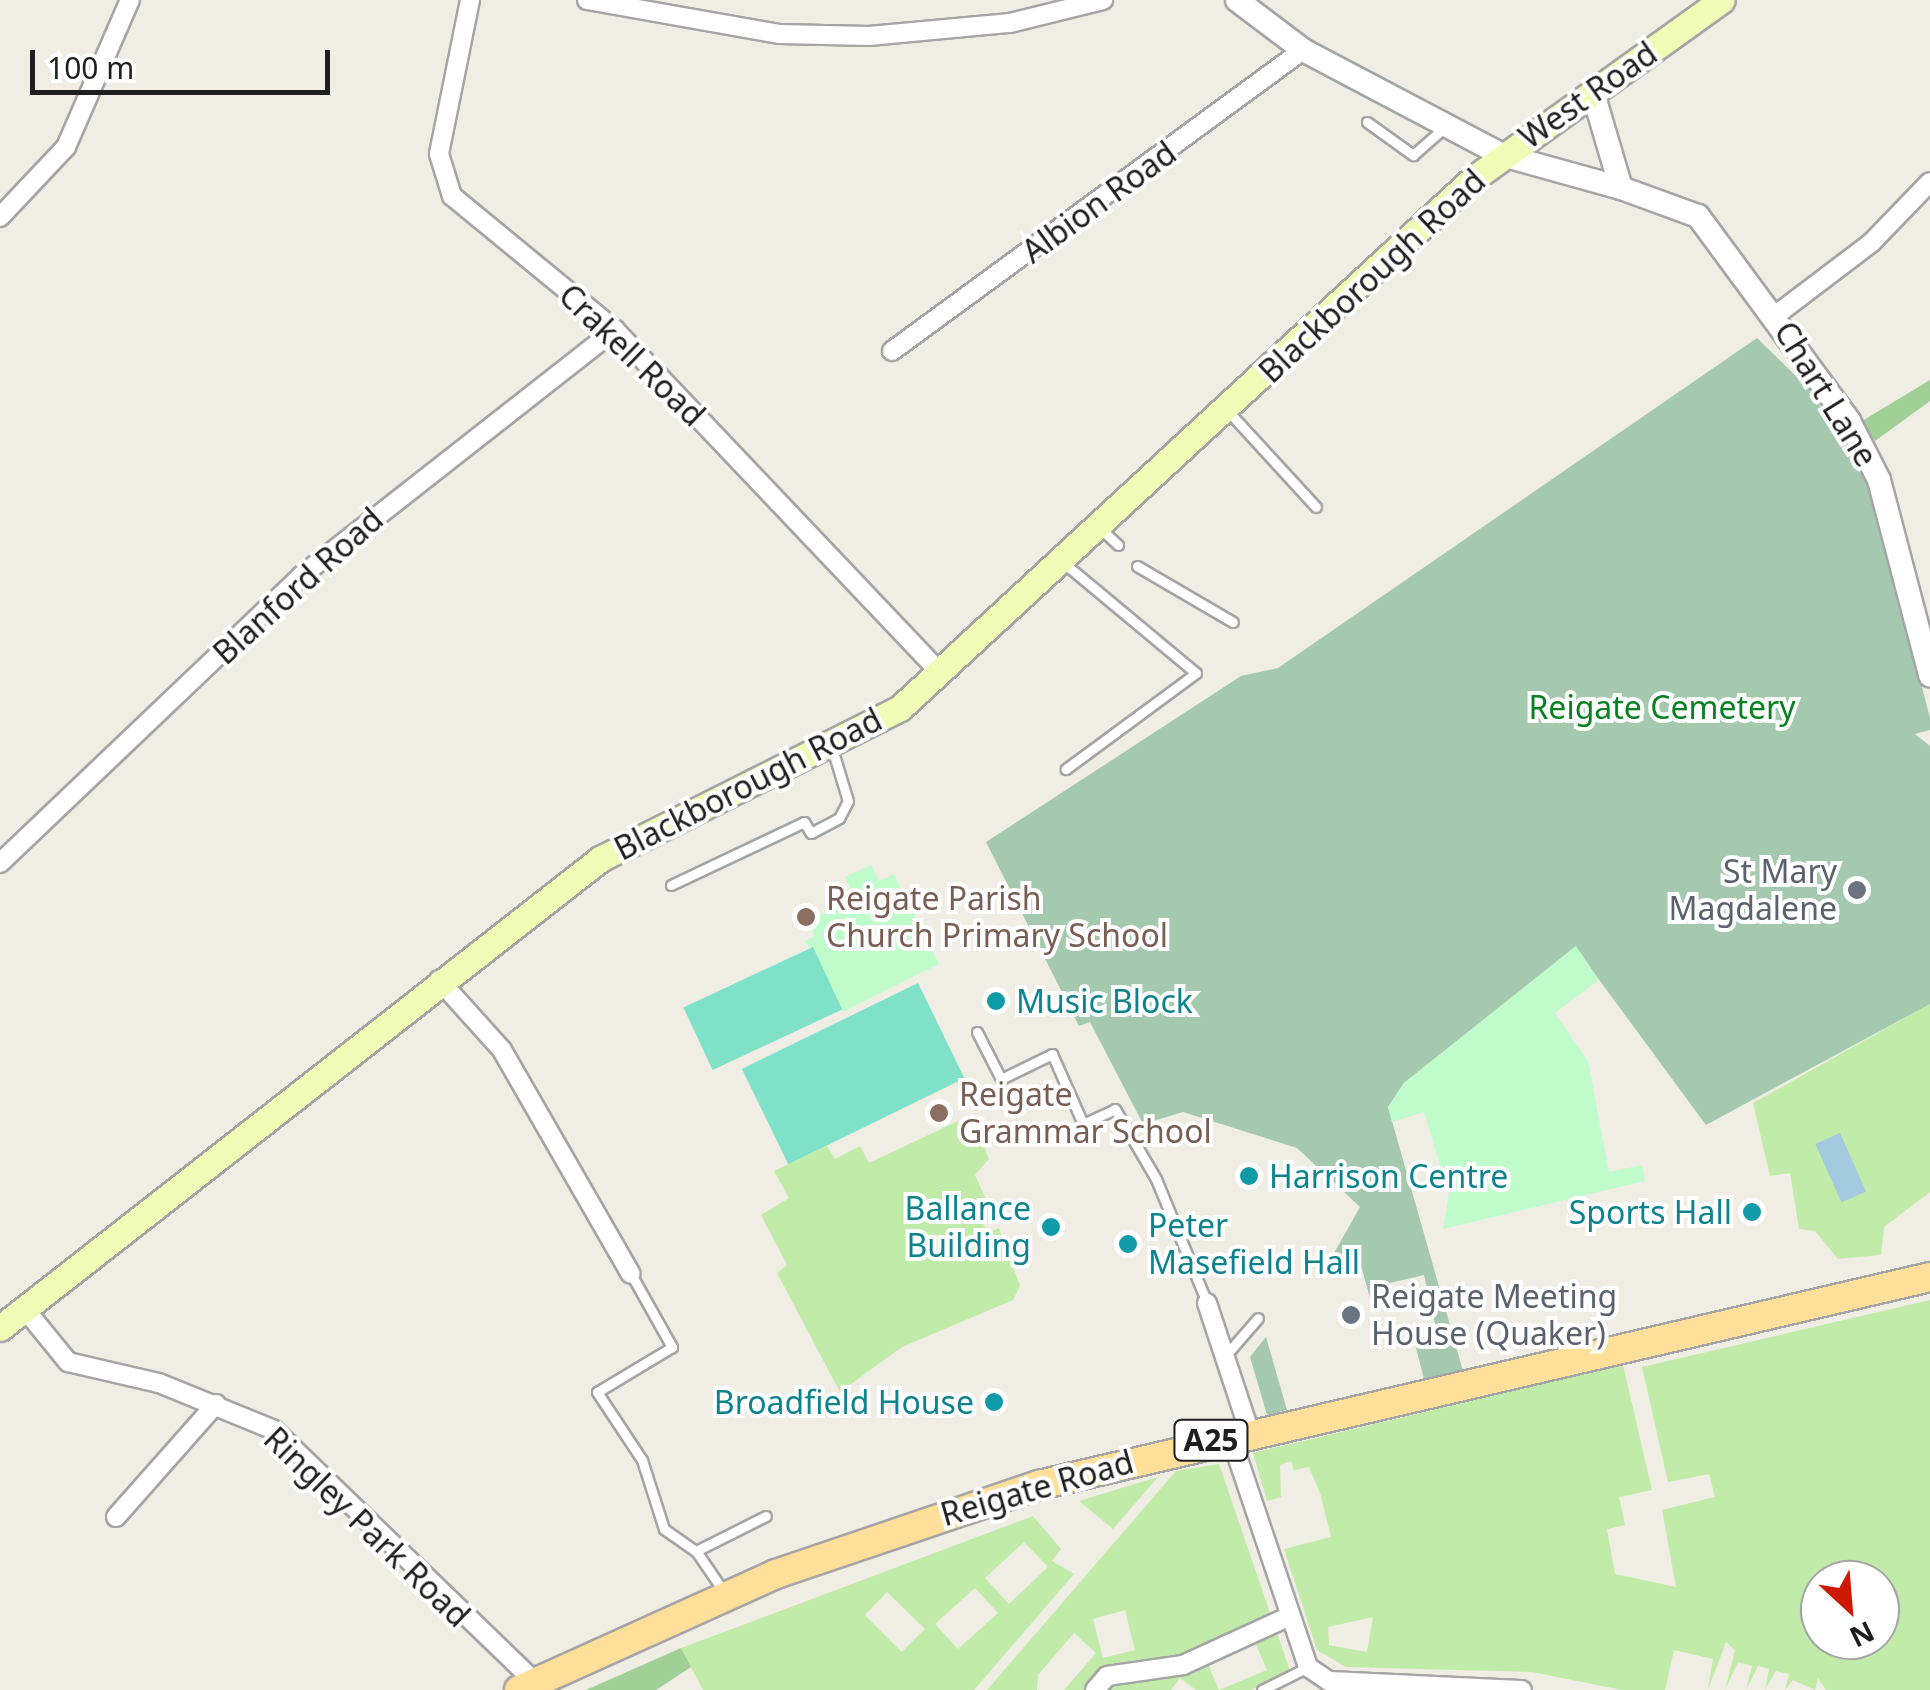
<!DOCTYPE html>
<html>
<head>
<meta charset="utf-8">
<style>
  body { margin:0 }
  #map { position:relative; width:1930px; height:1690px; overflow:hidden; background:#f0ede4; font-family:"Noto Sans",sans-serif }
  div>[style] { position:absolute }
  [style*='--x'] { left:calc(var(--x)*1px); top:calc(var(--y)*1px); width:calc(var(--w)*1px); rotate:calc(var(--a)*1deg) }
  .grass>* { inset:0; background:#c1eba8 }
  .forest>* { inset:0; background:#a1d097 }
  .cemetery>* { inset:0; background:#a4c9ae }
  .park>* { inset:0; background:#c0fbcc }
  .pitch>* { inset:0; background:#7fe1c7; transform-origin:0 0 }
  .water>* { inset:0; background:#a3cadf; transform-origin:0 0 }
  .roads { filter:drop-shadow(2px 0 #a5a5a5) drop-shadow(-2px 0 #a5a5a5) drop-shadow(0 2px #a5a5a5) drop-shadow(0 -2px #a5a5a5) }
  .service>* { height:9px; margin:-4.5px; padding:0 4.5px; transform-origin:4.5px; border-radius:4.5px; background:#fff }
  .minor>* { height:18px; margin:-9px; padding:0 9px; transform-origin:9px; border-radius:9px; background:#fff }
  .tertiary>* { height:22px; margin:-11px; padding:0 11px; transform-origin:11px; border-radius:11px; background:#fff }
  .secondary>* { height:25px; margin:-12.5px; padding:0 12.5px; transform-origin:12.5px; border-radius:12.5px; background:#f0fbb6 }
  .primary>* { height:28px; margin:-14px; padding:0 14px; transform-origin:14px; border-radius:14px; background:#ffdf9a }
  .dots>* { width:28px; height:28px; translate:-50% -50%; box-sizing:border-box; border:5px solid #fff; border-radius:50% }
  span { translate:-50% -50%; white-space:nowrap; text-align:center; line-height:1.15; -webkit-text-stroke:8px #fff; paint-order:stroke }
  .shield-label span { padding:2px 8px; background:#fff; border:2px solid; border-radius:8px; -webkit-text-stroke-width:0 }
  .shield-label { font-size:30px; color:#1e1e1e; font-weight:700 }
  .street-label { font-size:32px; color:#1e1e1e }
  .park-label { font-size:32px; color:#088121 }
  .worship-label { font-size:32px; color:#5b616d }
  .right { translate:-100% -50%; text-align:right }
  .left { translate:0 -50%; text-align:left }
  .education-label { font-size:32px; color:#785e54 }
  .culture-label { font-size:32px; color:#0d838f }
  .north { position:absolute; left:1800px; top:1560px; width:100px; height:100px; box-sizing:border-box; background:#fff; border:2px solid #a5a5a5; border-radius:50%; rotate:154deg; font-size:28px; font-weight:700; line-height:40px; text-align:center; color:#1e1e1e }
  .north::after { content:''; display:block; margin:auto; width:35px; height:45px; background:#cd1900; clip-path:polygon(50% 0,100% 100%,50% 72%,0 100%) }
  .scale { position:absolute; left:30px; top:50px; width:300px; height:45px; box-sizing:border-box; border:5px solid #1e1e1e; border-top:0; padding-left:12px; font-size:30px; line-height:35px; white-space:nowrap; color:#1e1e1e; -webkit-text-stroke:8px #fff; paint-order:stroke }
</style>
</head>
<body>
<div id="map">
  <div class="grass">
    <div style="clip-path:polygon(1930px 1004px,1930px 1192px,1884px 1227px,1881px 1255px,1838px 1259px,1815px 1231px,1799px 1229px,1790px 1173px,1770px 1176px,1753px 1103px)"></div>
    <div style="clip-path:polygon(958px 1121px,963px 1132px,976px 1126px,989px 1159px,975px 1175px,995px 1219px,983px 1224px,988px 1233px,999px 1228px,1020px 1286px,1013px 1300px,902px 1347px,840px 1392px,777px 1273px,787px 1265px,761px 1215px,789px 1198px,774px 1171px,827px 1146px,835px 1159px,860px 1146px,869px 1163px)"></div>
    <div style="clip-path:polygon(evenodd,1930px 1300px,1930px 1690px,1826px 1690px,1818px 1678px,1815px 1690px,1793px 1680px,1785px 1690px,1789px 1674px,1776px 1671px,1765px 1690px,1769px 1669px,1758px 1666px,1746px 1690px,1752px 1666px,1738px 1662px,1725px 1690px,1735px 1650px,1726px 1642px,1708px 1690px,1713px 1659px,1674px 1650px,1665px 1690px,1622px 1690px,1532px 1672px,1346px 1667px,1317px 1650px,1284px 1549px,1331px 1537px,1320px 1493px,1309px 1467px,1294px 1470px,1291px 1461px,1280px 1465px,1281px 1497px,1267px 1501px,1253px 1453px,1623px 1365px,1652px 1490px,1619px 1497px,1625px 1525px,1607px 1529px,1615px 1574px,1676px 1587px,1662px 1510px,1715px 1497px,1709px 1474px,1668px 1482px,1642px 1367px,1930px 1300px,1820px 1580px,1880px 1580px,1880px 1640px,1820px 1640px,1820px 1580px,1930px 1300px,1373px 1617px,1367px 1652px,1329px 1645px,1328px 1627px,1373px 1617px)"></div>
    <div style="clip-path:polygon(evenodd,1219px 1464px,1290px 1671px,1251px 1690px,1196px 1690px,1180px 1678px,1171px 1690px,1064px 1690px,1096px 1653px,1074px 1633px,1038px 1675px,1037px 1690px,987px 1690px,1176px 1471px,1219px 1464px,1125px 1610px,1135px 1650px,1103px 1658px,1093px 1619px,1125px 1610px,1219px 1464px,1255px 1642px,1267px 1670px,1219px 1690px,1207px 1662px,1255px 1642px)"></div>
    <div style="clip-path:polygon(1158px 1477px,1113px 1529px,1079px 1501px)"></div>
    <div style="clip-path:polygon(evenodd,1033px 1516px,1061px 1549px,1052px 1561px,1074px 1574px,974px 1690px,703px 1690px,681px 1648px,1033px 1516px,1024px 1542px,1048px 1567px,1009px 1604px,985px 1578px,1024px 1542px,1033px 1516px,975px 1588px,998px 1613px,958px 1649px,935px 1624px,975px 1588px,1033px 1516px,887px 1592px,925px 1629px,902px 1652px,865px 1615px,887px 1592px)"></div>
  </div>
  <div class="forest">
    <div style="clip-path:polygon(1930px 380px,1930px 401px,1875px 441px,1862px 421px)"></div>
    <div style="clip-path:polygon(681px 1648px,691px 1667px,656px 1690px,586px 1690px)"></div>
  </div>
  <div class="cemetery">
    <div style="clip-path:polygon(1757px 338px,1808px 388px,1868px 478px,1930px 718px,1930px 730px,1915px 734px,1930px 746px,1930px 1004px,1706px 1125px,1575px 947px,1404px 1083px,1388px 1107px,1463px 1371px,1424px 1379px,1414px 1340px,1437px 1333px,1424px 1275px,1390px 1283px,1395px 1302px,1373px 1308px,1361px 1266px,1321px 1276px,1360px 1207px,1297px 1148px,1183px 1112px,1143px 1124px,1090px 1022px,1079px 1026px,986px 842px,1241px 676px,1278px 668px)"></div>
    <div style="clip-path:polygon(1266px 1337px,1287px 1410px,1267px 1415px,1250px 1357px)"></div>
  </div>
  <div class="park">
    <div style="clip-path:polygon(871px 865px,879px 881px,894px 874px,939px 964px,843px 1012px,805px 941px,815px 936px,808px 921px,855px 897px,845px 877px)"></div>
    <div style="clip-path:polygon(1576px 946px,1599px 980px,1555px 1013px,1588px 1061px,1609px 1172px,1642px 1165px,1645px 1181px,1443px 1229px,1449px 1194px,1424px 1112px,1392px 1122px,1388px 1107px,1404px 1083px)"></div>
  </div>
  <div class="pitch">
    <div style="left:813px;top:947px;width:69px;height:143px;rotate:65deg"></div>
    <div style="left:918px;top:983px;width:106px;height:196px;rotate:64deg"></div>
  </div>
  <div class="water">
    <div style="left:1840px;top:1133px;width:64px;height:27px;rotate:66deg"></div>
  </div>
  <div class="roads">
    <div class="service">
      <div style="--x:1367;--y:122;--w:57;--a:35.7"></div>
      <div style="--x:1413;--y:155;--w:43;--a:-41.2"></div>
      <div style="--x:1228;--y:411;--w:130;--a:47.5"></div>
      <div style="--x:1102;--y:530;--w:22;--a:43"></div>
      <div style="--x:1065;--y:564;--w:170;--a:39.8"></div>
      <div style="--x:1196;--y:673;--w:162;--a:143.6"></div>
      <div style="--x:1137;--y:566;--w:111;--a:30.3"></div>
      <div style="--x:671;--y:885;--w:147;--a:-25.3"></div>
      <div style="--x:804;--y:822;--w:13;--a:58"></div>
      <div style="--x:811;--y:833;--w:32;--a:-28"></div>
      <div style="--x:839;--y:818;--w:19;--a:-62"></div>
      <div style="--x:848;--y:801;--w:59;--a:-106.9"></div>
      <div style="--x:977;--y:1032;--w:53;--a:62.9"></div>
      <div style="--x:1001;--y:1079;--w:57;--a:-26.1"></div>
      <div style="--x:1052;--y:1054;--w:77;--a:66.1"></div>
      <div style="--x:1083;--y:1124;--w:35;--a:-25"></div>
      <div style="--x:1115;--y:1109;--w:81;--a:59.6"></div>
      <div style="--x:1156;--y:1179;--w:134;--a:67.6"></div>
      <div style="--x:631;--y:1274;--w:84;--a:60.7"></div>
      <div style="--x:672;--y:1347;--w:87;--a:149"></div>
      <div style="--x:597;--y:1392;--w:82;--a:56.5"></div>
      <div style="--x:642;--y:1460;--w:72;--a:72.3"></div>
      <div style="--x:664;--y:1529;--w:39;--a:35"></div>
      <div style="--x:1225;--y:1356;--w:50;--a:-49"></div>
      <div style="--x:724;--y:1592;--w:50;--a:-124.3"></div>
      <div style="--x:696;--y:1551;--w:78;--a:-26.6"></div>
      <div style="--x:1262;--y:1690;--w:51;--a:-26.6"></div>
    </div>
    <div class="minor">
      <div style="--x:470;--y:0;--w:157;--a:101.4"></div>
      <div style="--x:439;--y:154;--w:44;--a:72.8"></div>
      <div style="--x:452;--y:196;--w:211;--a:39.4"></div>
      <div style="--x:615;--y:330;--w:471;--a:46.5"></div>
      <div style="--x:587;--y:0;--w:196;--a:10"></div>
      <div style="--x:780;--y:34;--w:89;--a:1.3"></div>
      <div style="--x:869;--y:36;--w:142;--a:-5.3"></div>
      <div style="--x:1010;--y:23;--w:96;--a:-13.9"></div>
      <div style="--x:0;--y:217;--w:96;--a:-46.7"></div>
      <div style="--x:66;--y:147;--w:160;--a:-66.5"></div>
      <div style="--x:1776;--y:315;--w:121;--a:-37.2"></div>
      <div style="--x:1872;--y:242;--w:83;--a:-46"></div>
      <div style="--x:892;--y:351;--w:509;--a:-36.22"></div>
      <div style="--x:0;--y:863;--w:416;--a:-43.6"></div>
      <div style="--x:301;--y:576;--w:399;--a:-38.1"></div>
      <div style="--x:439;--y:980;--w:94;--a:48"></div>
      <div style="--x:502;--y:1050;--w:258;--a:60.1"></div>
      <div style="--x:1207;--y:1303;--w:134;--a:71.7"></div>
      <div style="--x:24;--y:1308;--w:70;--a:50.8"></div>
      <div style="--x:68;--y:1362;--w:93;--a:13"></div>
      <div style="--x:159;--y:1383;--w:124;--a:22.2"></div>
      <div style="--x:274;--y:1430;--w:371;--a:44"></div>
      <div style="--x:1230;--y:1435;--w:245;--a:71.4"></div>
      <div style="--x:1308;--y:1667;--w:25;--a:34"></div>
      <div style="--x:1329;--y:1681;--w:193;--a:2.7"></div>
      <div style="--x:116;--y:1517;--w:151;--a:-48.5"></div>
      <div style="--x:1095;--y:1690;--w:18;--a:-49"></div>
      <div style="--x:1107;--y:1676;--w:77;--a:-8.2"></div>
      <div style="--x:1183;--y:1665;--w:115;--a:-24.6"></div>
    </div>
    <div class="tertiary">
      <div style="--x:1237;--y:0;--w:83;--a:37.1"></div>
      <div style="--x:1303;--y:50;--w:225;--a:27.8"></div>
      <div style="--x:1502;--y:155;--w:123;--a:15.5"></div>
      <div style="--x:1593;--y:93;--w:99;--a:73.6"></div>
      <div style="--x:1621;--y:188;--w:82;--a:20"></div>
      <div style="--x:1698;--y:216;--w:255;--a:53.6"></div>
      <div style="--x:1849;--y:421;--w:66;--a:63"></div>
      <div style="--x:1879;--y:480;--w:202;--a:75.3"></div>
    </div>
    <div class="secondary">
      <div style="--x:0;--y:1328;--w:762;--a:-38.01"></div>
      <div style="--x:600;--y:859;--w:336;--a:-26.7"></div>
      <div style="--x:900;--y:708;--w:781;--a:-42.72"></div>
      <div style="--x:1474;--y:178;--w:305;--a:-35.7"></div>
    </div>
    <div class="primary">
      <div style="--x:519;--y:1690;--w:282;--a:-24.3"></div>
      <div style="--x:776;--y:1574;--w:278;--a:-18.7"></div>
      <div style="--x:1039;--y:1485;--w:915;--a:-13.14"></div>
    </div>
  </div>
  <div class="dots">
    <div style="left:1857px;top:890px;background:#6b7280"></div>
    <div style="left:806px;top:917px;background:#8d6e63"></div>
    <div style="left:996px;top:1001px;background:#0f9aa8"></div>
    <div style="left:939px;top:1113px;background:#8d6e63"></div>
    <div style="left:1249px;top:1176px;background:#0f9aa8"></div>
    <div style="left:1752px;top:1212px;background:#0f9aa8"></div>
    <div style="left:1051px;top:1227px;background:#0f9aa8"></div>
    <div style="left:1128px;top:1244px;background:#0f9aa8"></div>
    <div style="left:1351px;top:1315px;background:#6b7280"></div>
    <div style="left:994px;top:1402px;background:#0f9aa8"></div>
  </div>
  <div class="shield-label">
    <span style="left:1211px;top:1440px">A25</span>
  </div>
  <div class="street-label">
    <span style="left:1588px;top:95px;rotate:-35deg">West Road</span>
    <span style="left:1099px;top:202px;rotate:-36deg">Albion Road</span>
    <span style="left:1372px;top:276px;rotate:-43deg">Blackborough Road</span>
    <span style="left:632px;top:355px;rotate:44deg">Crakell Road</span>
    <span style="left:1826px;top:394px;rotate:58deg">Chart Lane</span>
    <span style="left:298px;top:586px;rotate:-42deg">Blanford Road</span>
    <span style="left:748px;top:784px;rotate:-27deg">Blackborough Road</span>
    <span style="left:1037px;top:1488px;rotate:-16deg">Reigate Road</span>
    <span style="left:367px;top:1527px;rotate:44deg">Ringley Park Road</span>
  </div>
  <div class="park-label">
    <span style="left:1662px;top:707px">Reigate Cemetery</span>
  </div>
  <div class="worship-label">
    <span class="right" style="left:1837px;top:890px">St Mary<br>Magdalene</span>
    <span class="left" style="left:1371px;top:1315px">Reigate Meeting<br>House (Quaker)</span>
  </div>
  <div class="education-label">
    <span class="left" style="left:826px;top:917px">Reigate Parish<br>Church Primary School</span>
    <span class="left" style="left:959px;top:1113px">Reigate<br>Grammar School</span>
  </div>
  <div class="culture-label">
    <span class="left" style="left:1016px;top:1001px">Music Block</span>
    <span class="left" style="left:1269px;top:1176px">Harrison Centre</span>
    <span class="right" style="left:1031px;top:1227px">Ballance<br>Building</span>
    <span class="right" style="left:1732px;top:1212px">Sports Hall</span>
    <span class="left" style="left:1148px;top:1244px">Peter<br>Masefield Hall</span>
    <span class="right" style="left:974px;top:1402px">Broadfield House</span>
  </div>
  <div class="north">N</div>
  <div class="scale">100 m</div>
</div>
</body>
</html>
